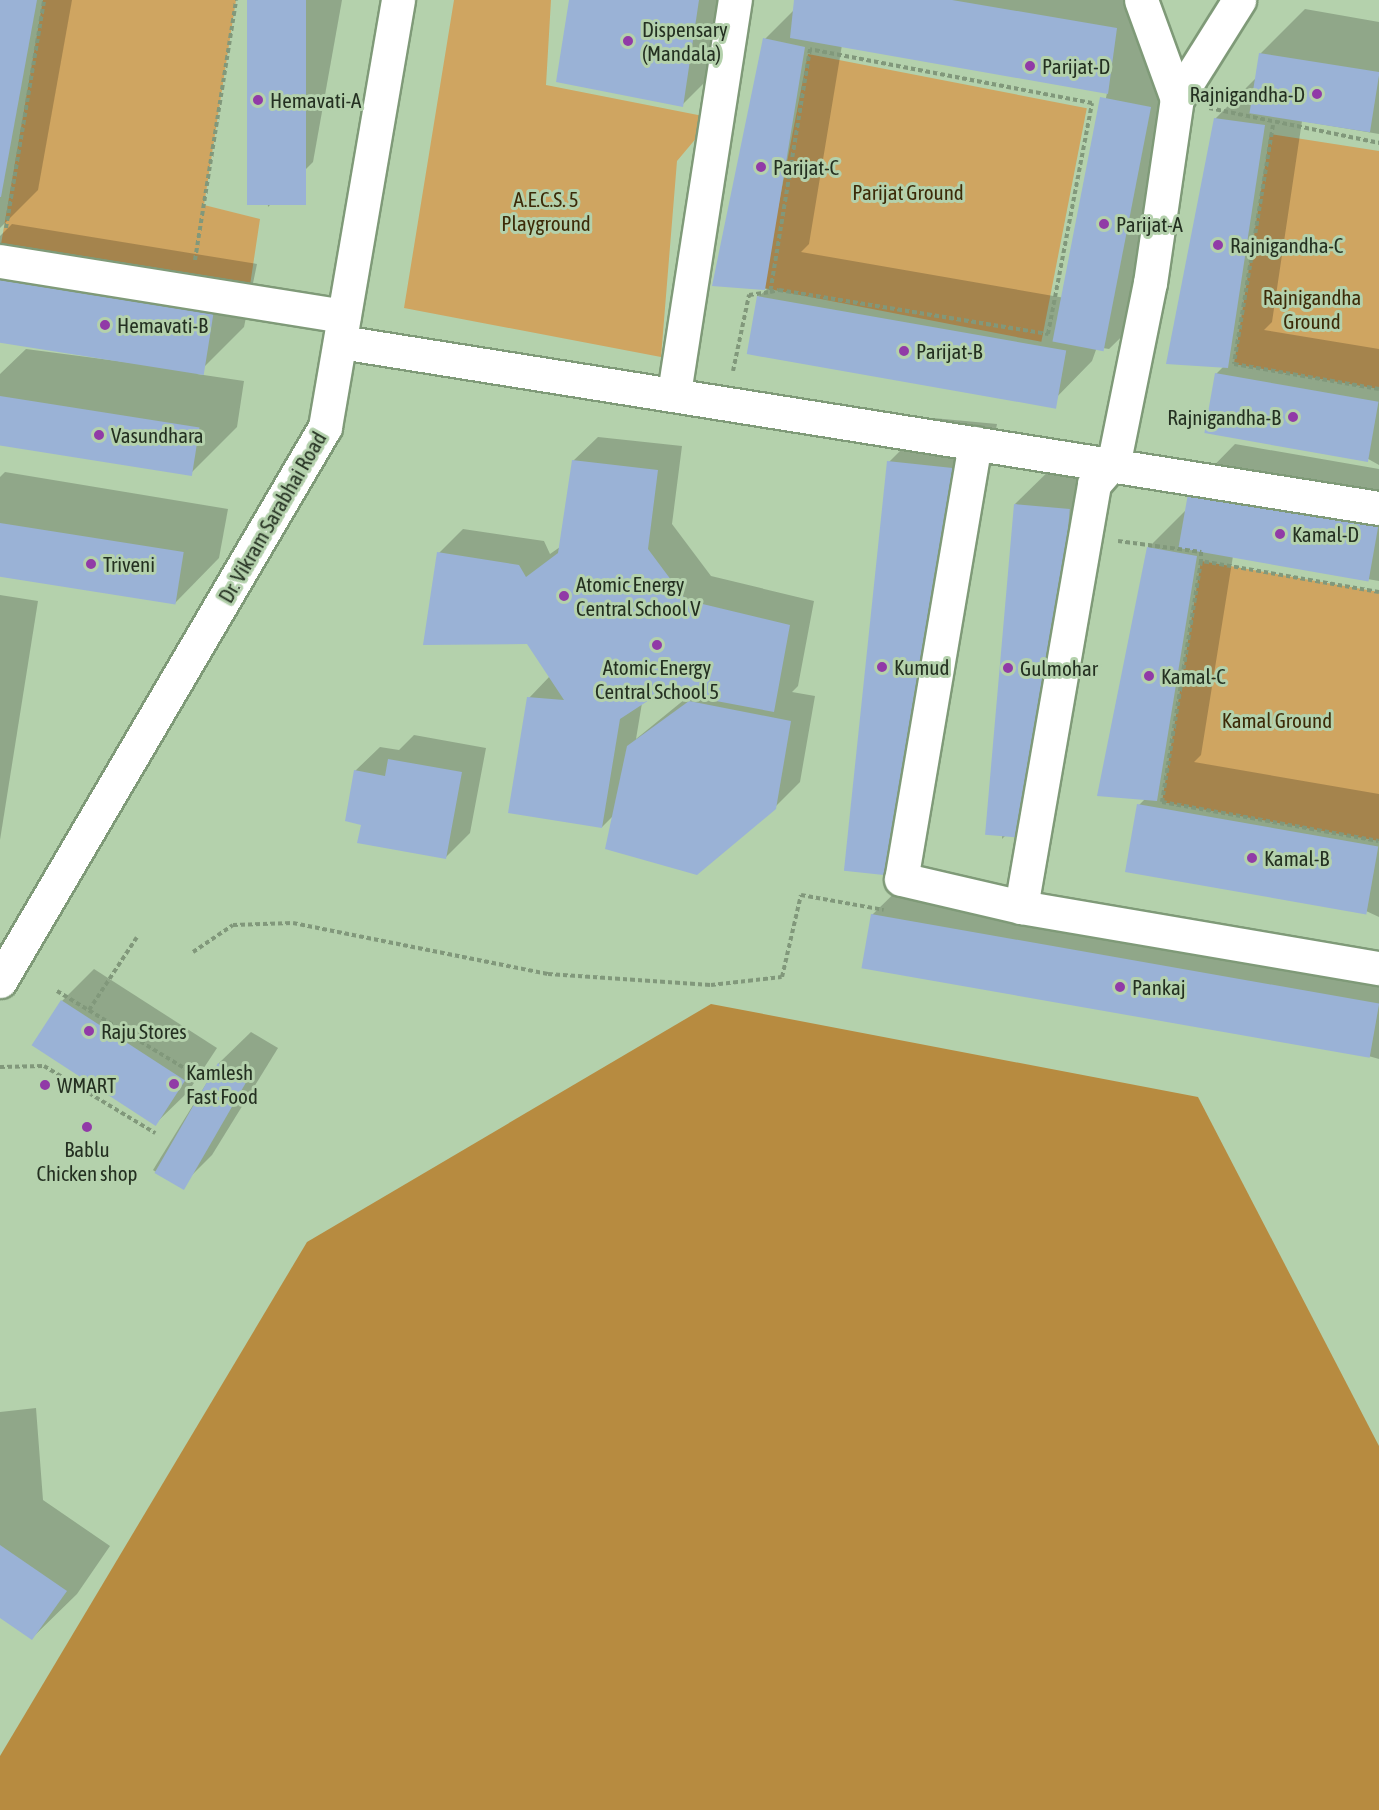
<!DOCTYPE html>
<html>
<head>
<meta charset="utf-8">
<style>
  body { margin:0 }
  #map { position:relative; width:1379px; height:1810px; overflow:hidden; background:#b4d1ac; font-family:"Asap Condensed",sans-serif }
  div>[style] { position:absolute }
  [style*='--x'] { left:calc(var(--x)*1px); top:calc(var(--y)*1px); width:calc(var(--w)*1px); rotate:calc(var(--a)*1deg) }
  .green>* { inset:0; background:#cfa561; transform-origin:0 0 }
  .forest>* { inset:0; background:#b78b40 }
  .shadow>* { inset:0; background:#0003 }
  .building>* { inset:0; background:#9ab2d6; transform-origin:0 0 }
  .path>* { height:4px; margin-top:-2px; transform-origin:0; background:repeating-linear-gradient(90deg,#81987b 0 4.5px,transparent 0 7.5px) }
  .roads { filter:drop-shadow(2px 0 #7f9a78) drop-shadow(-2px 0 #7f9a78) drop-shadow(0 2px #7f9a78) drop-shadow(0 -2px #7f9a78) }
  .street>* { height:33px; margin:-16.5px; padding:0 16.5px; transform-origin:16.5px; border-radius:16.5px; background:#fff }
  .secondary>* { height:33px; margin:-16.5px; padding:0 16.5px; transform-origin:16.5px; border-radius:16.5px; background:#fff }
  .dots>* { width:16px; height:16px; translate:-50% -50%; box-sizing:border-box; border:3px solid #b4d1ac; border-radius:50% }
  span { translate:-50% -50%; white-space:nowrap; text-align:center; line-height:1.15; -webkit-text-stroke:6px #b4d1ac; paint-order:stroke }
  .poi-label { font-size:21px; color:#243021 }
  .left { translate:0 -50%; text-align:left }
  .right { translate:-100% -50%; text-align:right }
  .park-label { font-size:21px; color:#3c2a08 }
  .street-label { font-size:21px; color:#243021 }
</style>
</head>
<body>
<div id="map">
  <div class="green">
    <div style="clip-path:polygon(43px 0,236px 0,204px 205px,260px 219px,249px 292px,0 250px)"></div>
    <div style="clip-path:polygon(454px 0,551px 0,546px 85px,703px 116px,698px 136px,677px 161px,661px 357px,404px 308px)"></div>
    <div style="left:808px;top:54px;width:284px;height:238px;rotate:11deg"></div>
    <div style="clip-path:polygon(1270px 134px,1379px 151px,1379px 389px,1234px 364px)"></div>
    <div style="clip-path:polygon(1201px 561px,1379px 592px,1379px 841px,1162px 802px)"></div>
  </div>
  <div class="forest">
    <div style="clip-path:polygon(711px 1004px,1198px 1097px,1379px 1446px,1379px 1810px,0 1810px,0 1756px,307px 1242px)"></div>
  </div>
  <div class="shadow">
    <div style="clip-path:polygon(0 0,72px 0,38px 190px,0 228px)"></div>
    <div style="clip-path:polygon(249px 0,342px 0,313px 162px,268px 207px)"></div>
    <div style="clip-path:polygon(570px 0,736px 0,727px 60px,682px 105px)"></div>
    <div style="clip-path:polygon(evenodd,796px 0,1158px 0,1147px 53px,1195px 62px,1154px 305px,1109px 349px,1097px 347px,1092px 361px,1048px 406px,758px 297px,767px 289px,714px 285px,765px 39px,795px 9px,796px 0,842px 45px,1107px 93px,1065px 298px,801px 252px,809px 244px,842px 45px)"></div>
    <div style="clip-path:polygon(1305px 9px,1379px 22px,1379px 134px,1302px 121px,1272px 322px,1264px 330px,1379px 349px,1379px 465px,1216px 374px,1223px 367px,1215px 119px,1258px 76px,1260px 54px)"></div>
    <div style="clip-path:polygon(12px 224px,257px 264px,244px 327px,197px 374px,244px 381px,237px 427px,192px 472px,0 443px,0 374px,26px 349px,186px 370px,0 341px,0 236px)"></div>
    <div style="clip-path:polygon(933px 418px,997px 424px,918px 823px,873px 868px,889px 462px)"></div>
    <div style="clip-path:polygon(evenodd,598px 437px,682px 446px,672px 524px,711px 576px,814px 601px,798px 686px,792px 692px,815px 696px,800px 782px,775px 807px,614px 815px,602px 827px,529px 698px,550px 676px,528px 643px,439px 553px,463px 529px,544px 541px,550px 554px,560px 547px,573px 461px,598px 437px,662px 690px,690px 695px,636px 739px,642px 703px,662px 690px)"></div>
    <div style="clip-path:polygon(1235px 444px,1379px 469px,1379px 581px,1233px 556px,1201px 755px,1194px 762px,1379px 794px,1379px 917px,1139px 805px,1145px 799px,1148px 548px,1187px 509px,1191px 489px)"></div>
    <div style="clip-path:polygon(1060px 460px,1114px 464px,1046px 795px,1002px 839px,1015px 504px)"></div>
    <div style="clip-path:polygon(5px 472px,228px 509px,219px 558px,175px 603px,0 574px,0 477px)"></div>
    <div style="clip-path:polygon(0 595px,38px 601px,0 840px)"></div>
    <div style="clip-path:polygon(414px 735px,486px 748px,470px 833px,446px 857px,363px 824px,355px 771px,380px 747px,399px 750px)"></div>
    <div style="clip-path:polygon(917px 871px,1379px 953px,1379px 1059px,872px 915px)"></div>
    <div style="clip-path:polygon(94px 969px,217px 1048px,188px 1092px,156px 1123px,34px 1045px,62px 1001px)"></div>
    <div style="clip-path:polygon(251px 1032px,278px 1048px,212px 1155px,180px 1187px,153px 1170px,219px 1063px)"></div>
    <div style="clip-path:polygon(36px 1408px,43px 1500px,110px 1546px,77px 1594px,32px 1638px,0 1616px,0 1412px)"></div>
  </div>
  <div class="building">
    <div style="clip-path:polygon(0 0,37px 0,1px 197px,0 197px)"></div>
    <div style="left:247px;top:0;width:59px;height:205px"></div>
    <div style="clip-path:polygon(569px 0,699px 0,683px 107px,556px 82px)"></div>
    <div style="clip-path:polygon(794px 0,952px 0,1117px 28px,1108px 94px,790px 38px)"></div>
    <div style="clip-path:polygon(763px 38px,805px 47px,765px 290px,712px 286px)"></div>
    <div style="left:1259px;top:53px;width:122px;height:61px;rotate:9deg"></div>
    <div style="left:1100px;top:97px;width:52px;height:249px;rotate:11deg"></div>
    <div style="clip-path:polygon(1214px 118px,1265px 125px,1228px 368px,1166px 364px)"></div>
    <div style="left:0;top:274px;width:217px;height:68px;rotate:9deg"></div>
    <div style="left:757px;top:296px;width:314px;height:59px;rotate:10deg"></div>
    <div style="left:1215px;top:373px;width:166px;height:61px;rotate:10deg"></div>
    <div style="left:0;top:396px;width:202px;height:49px;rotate:9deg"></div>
    <div style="clip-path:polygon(572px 460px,658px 470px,648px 549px,686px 600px,790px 625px,774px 712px,663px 691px,620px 719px,602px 828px,508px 813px,527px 697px,564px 700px,527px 644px,423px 645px,437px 552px,519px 565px,526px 577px,558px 553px)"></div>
    <div style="left:887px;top:461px;width:66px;height:412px;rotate:6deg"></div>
    <div style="left:1189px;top:488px;width:193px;height:61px;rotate:10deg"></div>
    <div style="left:1014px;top:504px;width:56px;height:332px;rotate:5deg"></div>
    <div style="left:0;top:523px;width:186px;height:53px;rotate:9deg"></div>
    <div style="clip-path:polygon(1147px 547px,1197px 556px,1157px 801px,1097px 796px)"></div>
    <div style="clip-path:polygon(689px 701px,791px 721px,776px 809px,697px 875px,605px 849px,627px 746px)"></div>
    <div style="clip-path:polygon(388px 759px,462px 772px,446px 859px,357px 843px,361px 825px,345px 821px,354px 770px,385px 776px)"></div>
    <div style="left:1137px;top:804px;width:245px;height:69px;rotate:10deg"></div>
    <div style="left:871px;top:914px;width:516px;height:55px;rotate:10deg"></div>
    <div style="left:61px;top:1000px;width:148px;height:54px;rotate:33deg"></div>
    <div style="left:218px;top:1063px;width:34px;height:127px;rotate:30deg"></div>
    <div style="clip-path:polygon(0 1545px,67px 1591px,32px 1640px,0 1618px)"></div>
  </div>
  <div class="path">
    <div style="--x:1209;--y:108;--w:174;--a:11.6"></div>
    <div style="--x:1273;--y:125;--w:242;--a:99.3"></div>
    <div style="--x:1234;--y:364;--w:147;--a:9.8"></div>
    <div style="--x:6;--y:228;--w:231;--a:-80.5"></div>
    <div style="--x:195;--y:260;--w:263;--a:-81"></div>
    <div style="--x:733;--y:371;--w:78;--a:-78.1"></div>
    <div style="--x:749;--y:295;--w:21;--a:-8"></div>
    <div style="--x:770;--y:292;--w:9;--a:-13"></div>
    <div style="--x:779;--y:290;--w:273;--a:9.3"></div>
    <div style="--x:1048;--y:334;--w:235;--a:-79.2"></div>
    <div style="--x:1092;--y:103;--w:287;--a:-169.2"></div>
    <div style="--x:810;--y:49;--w:246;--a:99.3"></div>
    <div style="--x:1118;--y:541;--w:84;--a:7.5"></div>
    <div style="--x:1201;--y:552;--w:9;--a:90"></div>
    <div style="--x:1379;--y:592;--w:181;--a:-170.1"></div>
    <div style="--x:1201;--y:561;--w:244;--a:99.2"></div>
    <div style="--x:1162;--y:802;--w:220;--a:10.2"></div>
    <div style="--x:193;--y:952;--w:48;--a:-34"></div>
    <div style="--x:233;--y:925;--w:60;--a:-1.9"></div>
    <div style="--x:293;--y:923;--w:260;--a:11.3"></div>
    <div style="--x:548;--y:974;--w:163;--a:3.9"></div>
    <div style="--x:711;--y:985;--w:71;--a:-6.4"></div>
    <div style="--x:782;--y:977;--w:84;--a:-77"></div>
    <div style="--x:801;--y:895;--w:84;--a:10.2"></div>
    <div style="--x:57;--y:991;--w:160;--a:31.2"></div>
    <div style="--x:89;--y:1010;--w:87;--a:-56.7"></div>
    <div style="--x:0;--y:1067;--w:44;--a:-1.3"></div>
    <div style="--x:44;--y:1066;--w:130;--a:31.1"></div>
  </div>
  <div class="roads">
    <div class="street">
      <div style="--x:1177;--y:99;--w:117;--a:-57.9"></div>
      <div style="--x:0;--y:261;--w:348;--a:9.1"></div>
      <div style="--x:341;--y:342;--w:1051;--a:9.09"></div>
      <div style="--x:674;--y:393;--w:398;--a:-81.2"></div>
      <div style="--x:975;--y:443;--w:442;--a:99.6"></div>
      <div style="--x:901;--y:879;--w:123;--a:13.1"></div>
      <div style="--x:1021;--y:907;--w:363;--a:9.7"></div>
      <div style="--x:1021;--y:907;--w:429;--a:-80.2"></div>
      <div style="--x:1094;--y:484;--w:30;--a:-49"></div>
      <div style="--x:1114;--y:461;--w:182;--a:-78.6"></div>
      <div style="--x:1150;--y:283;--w:186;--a:-81.7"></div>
      <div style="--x:1177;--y:99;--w:105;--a:-110"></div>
    </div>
    <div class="secondary">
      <div style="--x:0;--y:981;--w:642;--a:-59.6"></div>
      <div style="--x:325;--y:427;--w:433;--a:-80.3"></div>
    </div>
  </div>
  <div class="dots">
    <div style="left:628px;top:41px;background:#913aa7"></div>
    <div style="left:1030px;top:66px;background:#913aa7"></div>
    <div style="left:1317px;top:94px;background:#913aa7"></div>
    <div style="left:258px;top:100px;background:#913aa7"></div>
    <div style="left:761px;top:167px;background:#913aa7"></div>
    <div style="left:1104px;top:224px;background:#913aa7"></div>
    <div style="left:1218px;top:245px;background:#913aa7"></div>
    <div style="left:105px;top:325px;background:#913aa7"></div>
    <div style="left:904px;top:351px;background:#913aa7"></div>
    <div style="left:1293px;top:417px;background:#913aa7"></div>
    <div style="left:99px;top:435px;background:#913aa7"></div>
    <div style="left:1280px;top:534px;background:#913aa7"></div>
    <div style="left:91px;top:564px;background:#913aa7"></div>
    <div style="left:564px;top:596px;background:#913aa7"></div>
    <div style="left:657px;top:645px;background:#913aa7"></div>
    <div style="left:882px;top:667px;background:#913aa7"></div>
    <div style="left:1008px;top:668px;background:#913aa7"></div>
    <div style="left:1149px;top:676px;background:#913aa7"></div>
    <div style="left:1252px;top:858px;background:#913aa7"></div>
    <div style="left:1120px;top:987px;background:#913aa7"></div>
    <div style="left:89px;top:1031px;background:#913aa7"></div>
    <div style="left:174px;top:1084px;background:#913aa7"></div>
    <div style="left:45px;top:1085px;background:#913aa7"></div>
    <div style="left:87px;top:1127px;background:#913aa7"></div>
  </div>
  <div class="poi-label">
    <span class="left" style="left:642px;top:41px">Dispensary<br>(Mandala)</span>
    <span class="left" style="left:1042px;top:66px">Parijat-D</span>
    <span class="right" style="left:1305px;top:94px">Rajnigandha-D</span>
    <span class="left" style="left:270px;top:100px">Hemavati-A</span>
    <span class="left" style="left:773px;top:167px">Parijat-C</span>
    <span class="left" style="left:1116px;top:224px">Parijat-A</span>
    <span class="left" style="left:1230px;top:245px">Rajnigandha-C</span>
    <span class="left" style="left:117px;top:325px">Hemavati-B</span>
    <span class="left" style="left:916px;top:351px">Parijat-B</span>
    <span class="right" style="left:1281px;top:417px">Rajnigandha-B</span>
    <span class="left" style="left:111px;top:435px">Vasundhara</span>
    <span class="left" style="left:1292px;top:534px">Kamal-D</span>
    <span class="left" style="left:103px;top:564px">Triveni</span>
    <span class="left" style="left:576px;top:596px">Atomic Energy<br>Central School V</span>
    <span style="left:657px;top:679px">Atomic Energy<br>Central School 5</span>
    <span class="left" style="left:894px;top:667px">Kumud</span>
    <span class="left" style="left:1020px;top:668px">Gulmohar</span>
    <span class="left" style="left:1161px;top:676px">Kamal-C</span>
    <span class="left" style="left:1264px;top:858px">Kamal-B</span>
    <span class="left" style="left:1132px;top:987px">Pankaj</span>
    <span class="left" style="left:101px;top:1031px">Raju Stores</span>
    <span class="left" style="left:186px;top:1084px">Kamlesh<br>Fast Food</span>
    <span class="left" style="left:57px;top:1085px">WMART</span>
    <span style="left:87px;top:1161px">Bablu<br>Chicken shop</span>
  </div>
  <div class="park-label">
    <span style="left:908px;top:192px">Parijat Ground</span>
    <span style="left:546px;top:211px">A.E.C.S. 5<br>Playground</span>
    <span style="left:1312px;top:309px">Rajnigandha<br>Ground</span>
    <span style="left:1277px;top:720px">Kamal Ground</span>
  </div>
  <div class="street-label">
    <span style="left:272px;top:517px;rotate:-60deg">Dr. Vikram Sarabhai Road</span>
  </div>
</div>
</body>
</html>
